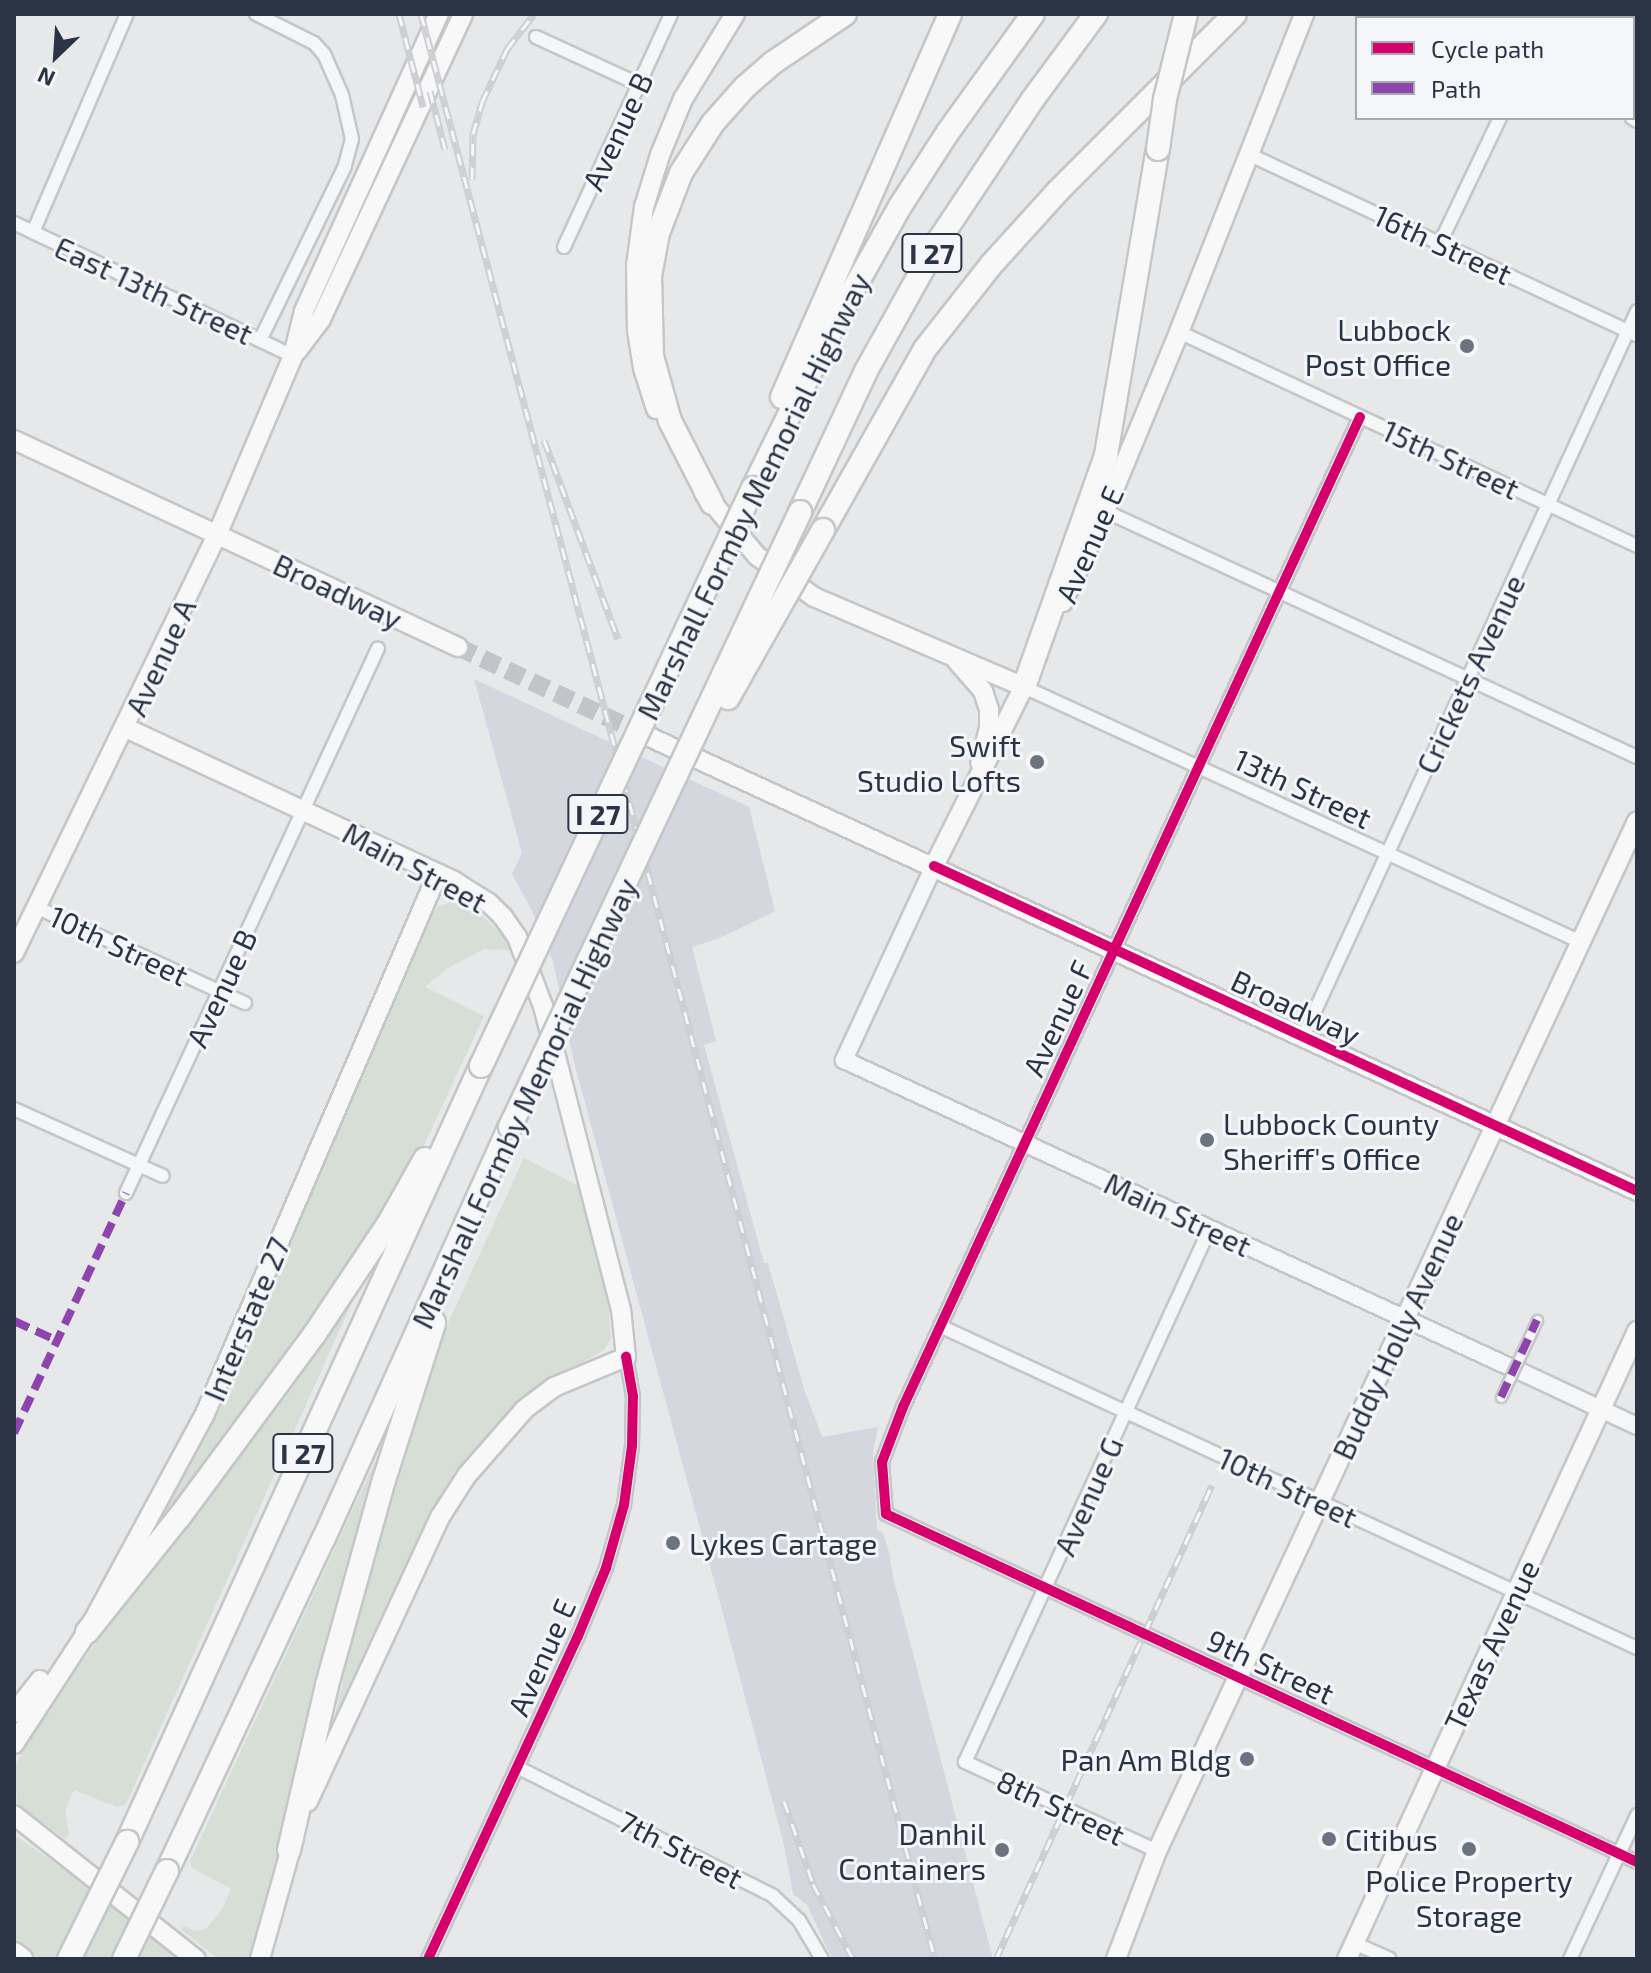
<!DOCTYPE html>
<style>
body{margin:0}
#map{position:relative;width:1651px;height:1973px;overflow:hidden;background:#e6e8ea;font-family:"Exo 2",sans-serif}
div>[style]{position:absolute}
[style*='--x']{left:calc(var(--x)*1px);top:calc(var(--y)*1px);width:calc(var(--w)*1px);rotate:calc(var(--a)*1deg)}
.built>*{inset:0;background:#d4d7dd}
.green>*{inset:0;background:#d6ded6}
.secondary-tunnel>*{height:18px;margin-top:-9px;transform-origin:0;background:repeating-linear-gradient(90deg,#c1c4c9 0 18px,transparent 0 27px)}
.roads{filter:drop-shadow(2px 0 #c4c6c8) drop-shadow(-2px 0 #c4c6c8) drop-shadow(0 2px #c4c6c8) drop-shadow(0 -2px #c4c6c8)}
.minor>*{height:12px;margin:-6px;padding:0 6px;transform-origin:6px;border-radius:6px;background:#f5f6f7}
.tertiary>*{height:16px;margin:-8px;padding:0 8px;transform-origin:8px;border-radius:8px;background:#f5f6f7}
.secondary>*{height:18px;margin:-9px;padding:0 9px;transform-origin:9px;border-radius:9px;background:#f8f8f8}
.motorway>*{height:22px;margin:-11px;padding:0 11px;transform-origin:11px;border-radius:11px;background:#f8f8f8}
.rail>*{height:7px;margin-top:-3.5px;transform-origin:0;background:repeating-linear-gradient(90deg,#f4f6f9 0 12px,#cecfd2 0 24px);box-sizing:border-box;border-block:2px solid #cecfd2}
.bridges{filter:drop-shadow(2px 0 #c4c6c8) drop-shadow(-2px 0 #c4c6c8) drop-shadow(0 2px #c4c6c8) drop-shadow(0 -2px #c4c6c8)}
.pedestrian-bridge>*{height:9px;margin:-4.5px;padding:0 4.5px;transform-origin:4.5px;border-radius:4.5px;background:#f5f6f7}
.motorway-bridge>*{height:22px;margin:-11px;padding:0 11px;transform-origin:11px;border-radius:11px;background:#f8f8f8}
.quiet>*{height:8px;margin-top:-4px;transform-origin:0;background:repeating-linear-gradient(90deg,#8e44ad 0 16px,transparent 0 24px)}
.cycleway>*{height:10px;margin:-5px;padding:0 5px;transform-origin:5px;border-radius:5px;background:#d6006c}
.dots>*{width:22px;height:22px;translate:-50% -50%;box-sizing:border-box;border:4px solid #f4f6f9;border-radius:50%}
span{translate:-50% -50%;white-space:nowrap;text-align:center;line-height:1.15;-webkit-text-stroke:6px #f4f6f9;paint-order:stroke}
.shield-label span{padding:2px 6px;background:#f4f6f9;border:2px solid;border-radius:6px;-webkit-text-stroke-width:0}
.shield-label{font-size:28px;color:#2b3445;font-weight:700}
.street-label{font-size:30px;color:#2b3445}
.poi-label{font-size:30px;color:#2b3445}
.right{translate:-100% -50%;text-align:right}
.left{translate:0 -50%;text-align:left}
.frame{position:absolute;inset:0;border:16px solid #2b3445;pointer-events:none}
.legend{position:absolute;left:1355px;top:16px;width:280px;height:104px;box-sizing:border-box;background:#f4f6f9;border:2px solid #a4a8b1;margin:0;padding:10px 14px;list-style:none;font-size:24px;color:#2b3445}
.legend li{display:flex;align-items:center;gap:16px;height:40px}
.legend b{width:40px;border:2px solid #a4a8b1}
.north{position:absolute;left:16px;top:16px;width:80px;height:80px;-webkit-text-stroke:6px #f4f6f9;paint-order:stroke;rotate:205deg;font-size:22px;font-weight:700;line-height:32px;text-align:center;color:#2b3445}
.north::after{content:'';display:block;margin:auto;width:28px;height:36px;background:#2b3445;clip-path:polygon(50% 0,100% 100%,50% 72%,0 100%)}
</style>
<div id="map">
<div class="built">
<div style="clip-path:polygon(474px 679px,749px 807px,775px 911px,720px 938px,692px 947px,716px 1041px,704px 1045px,764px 1263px,768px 1263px,804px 1389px,822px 1437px,878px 1427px,873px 1452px,877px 1529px,883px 1533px,888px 1548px,894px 1581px,993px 1959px,832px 1959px,807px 1905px,793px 1894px,784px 1845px,726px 1625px,574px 1062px,553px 961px,532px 911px,512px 874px,522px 853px)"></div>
</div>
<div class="green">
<div style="clip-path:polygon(454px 901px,479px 913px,503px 936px,510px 950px,484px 949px,448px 968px,425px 987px,484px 1016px,425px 1143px,360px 1254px,168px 1511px,165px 1508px,218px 1403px,425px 918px,439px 906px)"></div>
<div style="clip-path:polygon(524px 1158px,579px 1186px,608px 1300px,611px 1339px,604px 1350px,554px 1379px,510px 1414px,467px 1461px,341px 1716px,335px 1714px,381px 1519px,431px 1360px)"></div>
<div style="clip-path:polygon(346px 1302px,350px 1307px,126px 1804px,117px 1807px,74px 1790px,65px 1810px,69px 1834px,65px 1839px,17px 1803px,14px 1766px,59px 1695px,143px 1576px)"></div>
<div style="clip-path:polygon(375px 1462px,382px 1467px,312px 1714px,252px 1959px,218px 1959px,181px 1929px,184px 1926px,195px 1931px,206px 1929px,221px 1911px,231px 1889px,192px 1868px,190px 1861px)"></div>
<div style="clip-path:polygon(14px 1835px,74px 1876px,178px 1959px,35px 1959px,14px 1943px)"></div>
</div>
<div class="secondary-tunnel">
<div style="--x:458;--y:647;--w:204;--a:25.2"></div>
</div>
<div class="roads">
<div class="minor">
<div style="--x:256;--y:14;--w:65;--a:26.6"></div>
<div style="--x:314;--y:43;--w:15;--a:48"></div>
<div style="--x:324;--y:54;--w:45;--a:66.3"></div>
<div style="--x:342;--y:95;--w:45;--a:77.2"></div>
<div style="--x:352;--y:139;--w:28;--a:105"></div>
<div style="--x:345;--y:166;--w:194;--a:116"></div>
<div style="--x:1408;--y:14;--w:9;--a:27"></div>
<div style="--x:1548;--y:18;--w:4;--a:-63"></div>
<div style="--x:536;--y:37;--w:112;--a:24.7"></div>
<div style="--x:1632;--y:118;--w:6;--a:31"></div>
<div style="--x:1248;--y:154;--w:429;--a:25"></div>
<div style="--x:14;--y:223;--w:309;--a:25.5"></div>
<div style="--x:33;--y:232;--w:237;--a:-66.7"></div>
<div style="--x:1440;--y:243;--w:139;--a:-64.4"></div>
<div style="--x:564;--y:247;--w:256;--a:-65.3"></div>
<div style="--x:1179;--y:332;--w:506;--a:25.04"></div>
<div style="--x:1360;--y:417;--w:1090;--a:114.78"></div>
<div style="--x:903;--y:1407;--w:59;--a:110.9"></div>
<div style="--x:882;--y:1462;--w:52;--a:85.6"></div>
<div style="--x:886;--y:1514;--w:828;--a:24.86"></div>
<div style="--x:1105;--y:511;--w:586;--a:24.82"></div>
<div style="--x:1024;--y:687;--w:613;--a:24.6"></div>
<div style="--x:36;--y:907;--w:230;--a:24.7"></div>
<div style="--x:1303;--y:1037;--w:799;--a:-65.29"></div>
<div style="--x:14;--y:1109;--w:163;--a:24.2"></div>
<div style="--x:126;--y:1193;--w:600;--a:-65.18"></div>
<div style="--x:940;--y:1326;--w:768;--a:24.8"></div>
<div style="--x:517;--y:1767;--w:287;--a:26.7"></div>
<div style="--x:773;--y:1896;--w:35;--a:43"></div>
<div style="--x:799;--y:1920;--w:45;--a:59.5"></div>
<div style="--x:1157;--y:1851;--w:212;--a:-155.1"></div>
<div style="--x:965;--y:1762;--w:588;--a:-65.35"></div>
<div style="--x:1354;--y:1943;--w:39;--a:24"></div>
<div style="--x:428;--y:1959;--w:356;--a:-65.1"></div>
<div style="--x:578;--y:1636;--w:74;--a:-67.6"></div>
<div style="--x:606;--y:1568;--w:66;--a:-74.1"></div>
<div style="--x:624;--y:1505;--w:60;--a:-82.3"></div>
<div style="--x:632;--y:1446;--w:50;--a:-88.9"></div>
<div style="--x:633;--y:1396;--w:40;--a:-100"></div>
<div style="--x:1570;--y:1959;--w:159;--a:-65"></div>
</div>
<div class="tertiary">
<div style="--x:934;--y:866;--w:214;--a:114.9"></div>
<div style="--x:844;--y:1060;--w:736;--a:24.75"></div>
<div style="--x:1517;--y:1370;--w:132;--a:25"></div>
</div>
<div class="secondary">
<div style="--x:297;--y:351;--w:40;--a:-53"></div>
<div style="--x:321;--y:319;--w:336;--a:-65"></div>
<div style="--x:656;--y:409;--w:43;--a:-107.6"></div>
<div style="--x:643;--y:368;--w:38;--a:-99"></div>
<div style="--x:637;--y:330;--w:64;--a:-90.9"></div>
<div style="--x:636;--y:266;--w:60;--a:-82.3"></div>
<div style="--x:644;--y:207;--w:54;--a:-72.9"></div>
<div style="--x:660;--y:155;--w:61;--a:-67.7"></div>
<div style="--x:683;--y:99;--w:100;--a:-58.5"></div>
<div style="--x:14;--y:440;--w:490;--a:25"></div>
<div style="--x:704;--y:493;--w:82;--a:49.9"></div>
<div style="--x:757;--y:556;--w:70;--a:35.7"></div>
<div style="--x:814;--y:597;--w:228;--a:23.2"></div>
<div style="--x:1063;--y:602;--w:100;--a:-65.2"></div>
<div style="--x:1105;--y:511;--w:194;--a:-67.5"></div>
<div style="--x:1179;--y:332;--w:342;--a:-68.5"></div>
<div style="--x:957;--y:661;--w:40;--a:49"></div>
<div style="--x:983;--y:691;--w:19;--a:72"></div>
<div style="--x:989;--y:709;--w:19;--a:90"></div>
<div style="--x:989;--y:728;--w:36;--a:104"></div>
<div style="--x:126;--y:728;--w:362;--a:25"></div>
<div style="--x:454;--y:881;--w:41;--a:32.2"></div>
<div style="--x:489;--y:903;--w:20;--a:45"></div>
<div style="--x:503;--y:917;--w:24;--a:55"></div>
<div style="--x:517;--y:937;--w:74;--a:69.4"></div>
<div style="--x:543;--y:1006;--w:313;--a:75.6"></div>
<div style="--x:621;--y:1309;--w:48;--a:84.1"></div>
<div style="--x:626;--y:1357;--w:78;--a:157.4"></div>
<div style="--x:554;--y:1387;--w:38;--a:143"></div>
<div style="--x:524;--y:1410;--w:86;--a:131.2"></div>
<div style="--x:467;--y:1475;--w:50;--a:122.7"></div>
<div style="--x:440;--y:1517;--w:314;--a:114.9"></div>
<div style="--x:643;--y:734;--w:1094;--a:24.69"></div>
<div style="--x:934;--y:866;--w:212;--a:-63.4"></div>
<div style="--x:14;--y:953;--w:465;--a:-64.1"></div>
<div style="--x:217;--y:535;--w:194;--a:-67"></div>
<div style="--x:293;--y:356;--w:46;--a:-76.3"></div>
<div style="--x:304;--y:311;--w:326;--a:-65.6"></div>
<div style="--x:14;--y:1713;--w:42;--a:-51.8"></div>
<div style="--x:14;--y:1744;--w:134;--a:-56.9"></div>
<div style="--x:87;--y:1632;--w:246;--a:-61.6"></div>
<div style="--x:204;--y:1416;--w:591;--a:-66.69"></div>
<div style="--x:14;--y:1815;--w:232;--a:38.4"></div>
<div style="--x:260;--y:1959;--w:127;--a:-74.4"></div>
<div style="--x:1116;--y:1959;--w:116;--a:-69.2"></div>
<div style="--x:1157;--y:1851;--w:1136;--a:-65.01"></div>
<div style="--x:1347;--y:1959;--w:692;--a:-65.21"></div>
</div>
<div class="motorway">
<div style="--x:782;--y:397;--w:418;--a:-66.3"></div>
<div style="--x:753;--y:488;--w:183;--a:-63.7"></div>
<div style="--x:834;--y:324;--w:133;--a:-60.7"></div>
<div style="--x:899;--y:208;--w:90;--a:-57.2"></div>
<div style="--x:948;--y:132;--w:145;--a:-54.2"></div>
<div style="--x:712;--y:503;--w:92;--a:-117.1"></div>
<div style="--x:670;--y:421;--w:67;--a:-105.5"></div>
<div style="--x:652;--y:356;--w:80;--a:-91.4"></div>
<div style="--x:650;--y:276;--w:44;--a:-79.5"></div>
<div style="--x:658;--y:233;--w:64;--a:-69"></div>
<div style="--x:681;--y:173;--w:59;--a:-57.4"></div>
<div style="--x:713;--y:123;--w:48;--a:-48.4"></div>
<div style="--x:745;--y:87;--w:38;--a:-41"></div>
<div style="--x:774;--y:62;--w:86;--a:-34.1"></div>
<div style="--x:800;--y:512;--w:156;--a:-64.9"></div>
<div style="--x:866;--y:371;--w:150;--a:-60.9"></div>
<div style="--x:939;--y:240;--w:169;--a:-56.3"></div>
<div style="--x:1033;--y:99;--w:106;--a:-53.5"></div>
<div style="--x:823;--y:530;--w:208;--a:-60.6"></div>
<div style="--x:925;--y:349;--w:107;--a:-51.8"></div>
<div style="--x:991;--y:265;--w:100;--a:-47.8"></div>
<div style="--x:1058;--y:191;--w:250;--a:-45"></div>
<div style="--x:1024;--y:687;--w:246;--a:-70.5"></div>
<div style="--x:1106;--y:455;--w:310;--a:-80.4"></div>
<div style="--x:87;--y:1632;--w:149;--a:-51.3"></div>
<div style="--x:180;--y:1516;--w:225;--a:-53.5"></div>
<div style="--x:314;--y:1335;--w:137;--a:-56.3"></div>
<div style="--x:390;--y:1221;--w:71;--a:-60.6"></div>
<div style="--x:127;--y:1842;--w:853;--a:-65.48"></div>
<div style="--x:289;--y:1850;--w:169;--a:-77"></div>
<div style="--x:327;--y:1685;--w:213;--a:-74.5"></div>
<div style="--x:384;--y:1480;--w:165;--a:-72.3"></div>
<div style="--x:167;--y:1871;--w:368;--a:-64.8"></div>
<div style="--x:324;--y:1538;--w:451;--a:-65.7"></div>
<div style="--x:14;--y:1954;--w:9;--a:36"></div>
</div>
</div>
<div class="rail">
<div style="--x:399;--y:14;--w:96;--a:75.5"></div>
<div style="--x:421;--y:14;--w:2012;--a:75.2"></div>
<div style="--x:430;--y:91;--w:60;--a:75.5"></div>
<div style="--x:472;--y:179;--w:45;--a:-88.7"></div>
<div style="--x:473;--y:134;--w:33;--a:-74"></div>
<div style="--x:482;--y:102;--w:59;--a:-64.7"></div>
<div style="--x:507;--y:49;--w:44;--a:-52.4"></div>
<div style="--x:544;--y:440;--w:212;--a:69.6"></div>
<div style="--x:784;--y:1801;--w:88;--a:70.7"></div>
<div style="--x:813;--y:1884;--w:85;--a:61.9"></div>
<div style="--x:996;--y:1959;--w:521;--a:-65.5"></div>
</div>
<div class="bridges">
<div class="pedestrian-bridge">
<div style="--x:1501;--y:1397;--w:85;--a:-64.9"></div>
</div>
<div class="motorway-bridge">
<div style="--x:1158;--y:149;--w:50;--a:-82"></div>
<div style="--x:1165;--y:99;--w:88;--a:-76.1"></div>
<div style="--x:728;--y:698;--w:193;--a:-60.5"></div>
<div style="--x:481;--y:1066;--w:639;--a:-64.8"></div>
<div style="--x:510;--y:1127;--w:680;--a:-64.75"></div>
<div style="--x:69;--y:1959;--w:131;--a:-63.6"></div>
<div style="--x:124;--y:1959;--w:98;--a:-64"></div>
</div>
</div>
<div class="quiet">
<div style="--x:14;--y:1321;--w:48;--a:24.4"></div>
<div style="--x:1501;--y:1397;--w:85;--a:-64.9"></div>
<div style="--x:14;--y:1433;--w:265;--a:-65"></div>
</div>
<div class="cycleway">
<div style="--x:1360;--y:417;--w:1090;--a:114.78"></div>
<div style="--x:903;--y:1407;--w:59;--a:110.9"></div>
<div style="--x:882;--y:1462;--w:52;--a:85.6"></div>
<div style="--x:886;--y:1514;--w:828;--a:24.86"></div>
<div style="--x:934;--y:866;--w:774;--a:24.81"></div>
<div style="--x:428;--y:1959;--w:356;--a:-65.1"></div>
<div style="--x:578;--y:1636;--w:74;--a:-67.6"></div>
<div style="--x:606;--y:1568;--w:66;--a:-74.1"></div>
<div style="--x:624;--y:1505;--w:60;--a:-82.3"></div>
<div style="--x:632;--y:1446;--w:50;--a:-88.9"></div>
<div style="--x:633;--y:1396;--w:40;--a:-100"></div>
</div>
<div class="dots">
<div style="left:1467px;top:346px;background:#6c737f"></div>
<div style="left:1037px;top:762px;background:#6c737f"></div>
<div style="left:1207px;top:1140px;background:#6c737f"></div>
<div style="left:673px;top:1543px;background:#6c737f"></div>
<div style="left:1247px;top:1759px;background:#6c737f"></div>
<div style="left:1329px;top:1839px;background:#6c737f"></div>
<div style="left:1469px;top:1849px;background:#6c737f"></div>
<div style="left:1002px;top:1850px;background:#6c737f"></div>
</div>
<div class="shield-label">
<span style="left:932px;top:253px">I 27</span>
<span style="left:598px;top:814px">I 27</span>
<span style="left:303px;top:1453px">I 27</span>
</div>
<div class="street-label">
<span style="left:617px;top:131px;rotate:-65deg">Avenue B</span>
<span style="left:1443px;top:244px;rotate:25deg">16th Street</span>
<span style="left:154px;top:290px;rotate:25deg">East 13th Street</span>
<span style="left:1451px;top:459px;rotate:25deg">15th Street</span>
<span style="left:753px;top:496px;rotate:-64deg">Marshall Formby Memorial Highway</span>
<span style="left:1089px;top:544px;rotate:-66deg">Avenue E</span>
<span style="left:338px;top:591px;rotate:25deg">Broadway</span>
<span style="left:160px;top:657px;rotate:-65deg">Avenue A</span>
<span style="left:1470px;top:674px;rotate:-65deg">Crickets Avenue</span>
<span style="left:1303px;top:788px;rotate:25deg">13th Street</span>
<span style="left:415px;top:867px;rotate:28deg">Main Street</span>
<span style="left:119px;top:945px;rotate:25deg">10th Street</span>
<span style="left:221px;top:988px;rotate:-65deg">Avenue B</span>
<span style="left:1296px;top:1007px;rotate:25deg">Broadway</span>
<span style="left:1057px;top:1018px;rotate:-65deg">Avenue F</span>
<span style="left:524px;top:1103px;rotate:-65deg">Marshall Formby Memorial Highway</span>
<span style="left:1178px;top:1214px;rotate:25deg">Main Street</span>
<span style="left:246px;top:1319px;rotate:-67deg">Interstate 27</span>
<span style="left:1397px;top:1336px;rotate:-65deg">Buddy Holly Avenue</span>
<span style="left:1288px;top:1487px;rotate:25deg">10th Street</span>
<span style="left:1088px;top:1496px;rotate:-66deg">Avenue G</span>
<span style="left:1491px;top:1645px;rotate:-65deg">Texas Avenue</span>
<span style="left:541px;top:1657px;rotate:-66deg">Avenue E</span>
<span style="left:1271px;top:1666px;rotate:25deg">9th Street</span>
<span style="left:1061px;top:1807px;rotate:25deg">8th Street</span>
<span style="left:681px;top:1849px;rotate:27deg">7th Street</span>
</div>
<div class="poi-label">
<span class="right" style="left:1451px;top:346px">Lubbock<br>Post Office</span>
<span class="right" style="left:1021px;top:762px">Swift<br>Studio Lofts</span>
<span class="left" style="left:1223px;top:1140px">Lubbock County<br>Sheriff's Office</span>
<span class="left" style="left:689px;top:1543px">Lykes Cartage</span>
<span class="right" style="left:1231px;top:1759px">Pan Am Bldg</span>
<span class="right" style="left:986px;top:1850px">Danhil<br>Containers</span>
<span class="left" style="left:1345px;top:1839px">Citibus</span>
<span style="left:1469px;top:1897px">Police Property<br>Storage</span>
</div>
<div class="frame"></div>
<ul class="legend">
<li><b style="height:10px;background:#d6006c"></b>Cycle path</li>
<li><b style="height:10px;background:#8e44ad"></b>Path</li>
</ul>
<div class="north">N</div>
</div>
